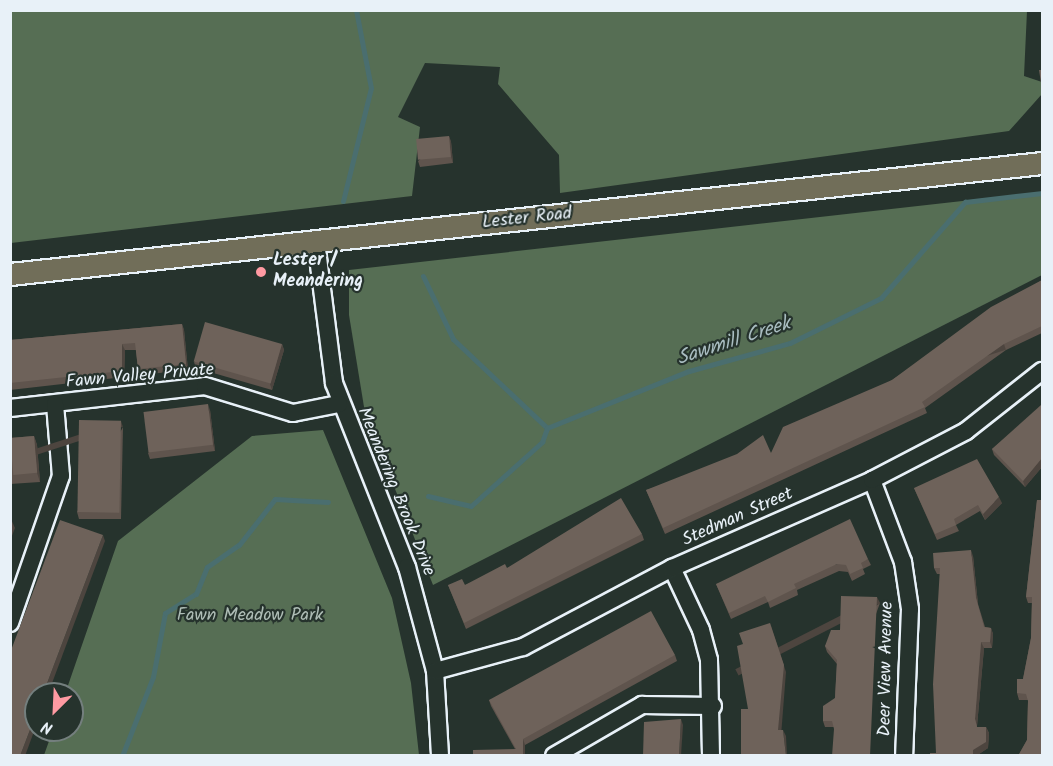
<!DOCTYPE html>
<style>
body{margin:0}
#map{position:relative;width:1053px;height:766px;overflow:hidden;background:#26332d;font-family:Kalam,sans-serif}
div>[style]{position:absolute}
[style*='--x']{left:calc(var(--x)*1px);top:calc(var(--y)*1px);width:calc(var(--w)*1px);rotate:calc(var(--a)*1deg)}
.green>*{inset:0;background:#566e54}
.stream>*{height:5px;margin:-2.5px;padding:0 2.5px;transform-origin:2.5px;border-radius:2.5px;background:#4a6e6f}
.roads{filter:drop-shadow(2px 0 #e8f1f8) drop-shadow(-2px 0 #e8f1f8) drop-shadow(0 2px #e8f1f8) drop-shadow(0 -2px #e8f1f8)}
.minor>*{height:16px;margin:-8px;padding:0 8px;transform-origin:8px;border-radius:8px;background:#26332d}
.major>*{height:21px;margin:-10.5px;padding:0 10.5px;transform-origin:10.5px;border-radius:10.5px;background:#716e59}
.wall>*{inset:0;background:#5f544d}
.shaded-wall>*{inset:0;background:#4d453f;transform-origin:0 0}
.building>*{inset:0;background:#6e625a;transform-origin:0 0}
.dots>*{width:16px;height:16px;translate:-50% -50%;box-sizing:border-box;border:3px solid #26332d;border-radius:50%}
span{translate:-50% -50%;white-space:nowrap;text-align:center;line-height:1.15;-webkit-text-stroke:4.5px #26332d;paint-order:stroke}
.street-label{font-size:18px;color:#e8f1f8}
.poi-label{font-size:18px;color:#e8f1f8;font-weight:700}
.left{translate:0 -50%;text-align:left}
.park-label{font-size:18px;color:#aebdb6}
.water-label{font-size:20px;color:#a9bdc1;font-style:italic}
.frame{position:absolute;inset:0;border:12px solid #e8f1f8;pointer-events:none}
.north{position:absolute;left:24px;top:682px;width:60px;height:60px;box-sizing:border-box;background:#26332d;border:2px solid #747f7e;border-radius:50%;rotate:204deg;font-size:16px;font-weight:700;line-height:24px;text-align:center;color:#e8f1f8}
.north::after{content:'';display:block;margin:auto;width:21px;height:27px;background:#ff9aa2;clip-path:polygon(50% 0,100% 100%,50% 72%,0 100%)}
</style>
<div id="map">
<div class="green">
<div style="clip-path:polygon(10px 11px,1027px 11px,1024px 76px,1042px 82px,1042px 94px,1009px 131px,560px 193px,559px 155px,498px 84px,500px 67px,425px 63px,398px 117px,420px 127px,412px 196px,11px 243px)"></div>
<div style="clip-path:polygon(1042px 192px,1042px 275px,433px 585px,365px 413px,349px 315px,349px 270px)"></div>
<div style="clip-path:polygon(323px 430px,392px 598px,411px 683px,419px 755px,44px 755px,53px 730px,72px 730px,72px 694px,65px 694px,118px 541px,252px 436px)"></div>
</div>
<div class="stream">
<div style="--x:343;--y:201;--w:116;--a:-76.1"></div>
<div style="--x:371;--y:88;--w:79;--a:-100.9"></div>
<div style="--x:423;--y:276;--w:70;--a:64.5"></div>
<div style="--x:453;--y:339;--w:129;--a:43.4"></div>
<div style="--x:428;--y:496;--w:44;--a:13.1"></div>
<div style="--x:471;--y:506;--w:96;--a:-42"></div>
<div style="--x:542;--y:442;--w:15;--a:-70"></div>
<div style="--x:547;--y:428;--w:153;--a:-21.9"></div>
<div style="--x:689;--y:371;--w:105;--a:-15.5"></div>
<div style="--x:790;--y:343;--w:102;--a:-26.3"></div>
<div style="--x:881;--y:298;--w:128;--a:-48.8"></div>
<div style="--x:965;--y:202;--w:78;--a:-6.7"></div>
<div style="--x:122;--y:756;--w:85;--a:-68.6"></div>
<div style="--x:153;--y:677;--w:65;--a:-79.4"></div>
<div style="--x:165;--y:613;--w:36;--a:-32"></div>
<div style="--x:196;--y:594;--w:29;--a:-68"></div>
<div style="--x:207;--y:567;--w:39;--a:-35"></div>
<div style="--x:239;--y:545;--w:58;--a:-52"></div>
<div style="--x:275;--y:499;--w:53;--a:3.2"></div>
</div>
<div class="roads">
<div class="minor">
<div style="--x:316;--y:242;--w:142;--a:82.7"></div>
<div style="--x:334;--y:383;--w:198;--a:68.4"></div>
<div style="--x:407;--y:567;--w:108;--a:74.9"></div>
<div style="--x:435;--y:671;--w:85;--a:86.6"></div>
<div style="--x:10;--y:408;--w:196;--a:-6.4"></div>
<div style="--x:205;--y:386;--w:92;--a:17.1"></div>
<div style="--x:293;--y:413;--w:47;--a:-11.1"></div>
<div style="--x:872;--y:480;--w:88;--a:69.3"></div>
<div style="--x:903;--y:562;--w:48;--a:81.5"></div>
<div style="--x:910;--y:609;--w:147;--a:92.3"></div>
<div style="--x:672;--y:568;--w:68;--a:64.9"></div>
<div style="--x:701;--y:630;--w:31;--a:75"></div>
<div style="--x:709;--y:660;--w:96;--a:88.8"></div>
<div style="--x:10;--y:623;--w:156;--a:-70.9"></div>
<div style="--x:61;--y:476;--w:72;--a:-94.8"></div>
<div style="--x:435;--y:671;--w:91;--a:-15.3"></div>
<div style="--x:523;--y:647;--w:169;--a:-27.9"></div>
<div style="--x:672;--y:568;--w:219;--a:-23.7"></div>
<div style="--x:872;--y:480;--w:106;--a:-27.5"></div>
<div style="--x:966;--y:431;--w:97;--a:-38.3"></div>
<div style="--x:554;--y:756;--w:102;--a:-30.1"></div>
<div style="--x:642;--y:705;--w:71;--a:0.8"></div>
</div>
<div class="major">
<div style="--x:10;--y:274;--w:1038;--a:-6.14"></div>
</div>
</div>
<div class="wall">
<div style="clip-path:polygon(449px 136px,451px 142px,453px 163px,420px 167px,418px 161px)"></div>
<div style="clip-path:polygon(1042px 280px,1042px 333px,1006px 350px,925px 408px,927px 413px,665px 534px,646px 490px,771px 453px,892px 380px)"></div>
<div style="clip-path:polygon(182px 324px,184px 330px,188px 370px,140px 375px,138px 369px,136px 350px,125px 350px,124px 377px,10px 390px,10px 340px)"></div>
<div style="clip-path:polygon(282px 344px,284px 350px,272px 390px,196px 368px,194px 362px)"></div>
<div style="clip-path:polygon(1042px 407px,1042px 467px,1025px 487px,994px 455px,992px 449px)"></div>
<div style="clip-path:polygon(210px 410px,215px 451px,150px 459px,148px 453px)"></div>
<div style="clip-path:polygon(123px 427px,121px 519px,79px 519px,77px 512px)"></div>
<div style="clip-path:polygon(34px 436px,37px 445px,40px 482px,10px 484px,10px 438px)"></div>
<div style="clip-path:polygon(914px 488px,1002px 503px,985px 520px,980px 511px,956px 525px,959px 531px,937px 540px)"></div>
<div style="clip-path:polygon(1037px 500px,1042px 500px,1042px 756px,1018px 756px,1027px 740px,1028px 701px,1028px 700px,1019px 700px,1017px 693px,1017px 679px,1023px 679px,1031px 638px,1032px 603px,1028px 603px,1026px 597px)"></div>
<div style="clip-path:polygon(642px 534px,644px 540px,466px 629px,448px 585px,465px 585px,507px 568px)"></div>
<div style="clip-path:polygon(973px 556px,978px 604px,985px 627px,991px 628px,993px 634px,992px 648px,984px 648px,977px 726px,977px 727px,986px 727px,989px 733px,988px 748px,976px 756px,930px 756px,936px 753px,940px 574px,937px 574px,934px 568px)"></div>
<div style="clip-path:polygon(868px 559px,871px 565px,863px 569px,865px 574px,852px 581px,848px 572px,839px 571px,797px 590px,798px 595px,770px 608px,768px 602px,731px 619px,716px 584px)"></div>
<div style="clip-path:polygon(880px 603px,834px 729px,834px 727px,825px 727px,823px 721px,835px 698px,837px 664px,827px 652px,825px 646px,840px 630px)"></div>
<div style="clip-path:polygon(675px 655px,677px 661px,525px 745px,515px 749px,491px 706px,489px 700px)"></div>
</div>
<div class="shaded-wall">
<div style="clip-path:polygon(449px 136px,451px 142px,453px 163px,451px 157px)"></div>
<div style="clip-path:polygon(182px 324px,184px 330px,188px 370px,186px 364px)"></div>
<div style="clip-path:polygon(122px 344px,125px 350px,124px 377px,122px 371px)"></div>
<div style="clip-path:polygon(282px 344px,284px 350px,272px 390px,270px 384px)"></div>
<div style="left:1004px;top:344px;width:6px;height:100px;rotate:72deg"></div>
<div style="clip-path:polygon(208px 404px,210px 410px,215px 451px,213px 445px)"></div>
<div style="left:121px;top:421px;width:6px;height:92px;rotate:72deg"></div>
<div style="clip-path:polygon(34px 436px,37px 445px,40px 482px,37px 473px)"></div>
<div style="clip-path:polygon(1042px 458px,1042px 467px,1025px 487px,1023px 481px)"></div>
<div style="clip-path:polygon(999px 497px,1002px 503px,985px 520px,983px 514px)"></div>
<div style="clip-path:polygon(11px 519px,15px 528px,10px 541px,10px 522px)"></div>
<div style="clip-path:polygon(103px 535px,105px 541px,48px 694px,43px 694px)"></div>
<div style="clip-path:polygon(971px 550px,973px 556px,978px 604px,976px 598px)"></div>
<div style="left:877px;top:597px;width:7px;height:159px;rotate:63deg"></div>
<div style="clip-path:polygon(770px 623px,786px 672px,781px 736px,778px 730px)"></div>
<div style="clip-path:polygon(991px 628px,993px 634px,992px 648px,990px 642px)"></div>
<div style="clip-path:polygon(981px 642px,984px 648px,977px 726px,975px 719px)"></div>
<div style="clip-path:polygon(36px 714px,36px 726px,25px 756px,20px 756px)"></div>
<div style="clip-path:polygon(681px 719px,683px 725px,681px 756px,679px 756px)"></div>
<div style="clip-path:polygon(986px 727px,989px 733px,988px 748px,976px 756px,973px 756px,973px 750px)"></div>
<div style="clip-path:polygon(783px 730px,786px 736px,787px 756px,786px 756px)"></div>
<div style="clip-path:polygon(523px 739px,525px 745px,525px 756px,523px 756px)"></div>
</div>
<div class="building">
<div style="clip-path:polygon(1039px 70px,1042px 70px,1042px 89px)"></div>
<div style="left:449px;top:136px;width:21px;height:33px;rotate:85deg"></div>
<div style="clip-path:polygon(1042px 280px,1042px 326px,1004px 344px,922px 402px,925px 407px,663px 528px,646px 490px,737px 454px,763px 435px,771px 453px,783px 427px,892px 380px,991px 307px)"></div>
<div style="left:205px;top:322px;width:80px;height:41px;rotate:16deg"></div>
<div style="clip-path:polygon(182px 324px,186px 364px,138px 369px,135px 343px,122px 344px,122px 371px,10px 383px,10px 340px)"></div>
<div style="left:208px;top:404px;width:41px;height:65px;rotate:83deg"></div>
<div style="clip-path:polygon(1041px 405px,1042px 407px,1042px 458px,1023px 481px,992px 449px)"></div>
<div style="left:79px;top:420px;width:42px;height:92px;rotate:1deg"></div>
<div style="left:34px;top:436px;width:37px;height:24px;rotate:85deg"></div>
<div style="clip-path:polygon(977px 459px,999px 497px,983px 514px,978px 505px,954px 519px,956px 525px,935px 534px,914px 488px)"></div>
<div style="clip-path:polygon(621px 498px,642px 534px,464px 623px,448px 585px,462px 579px,465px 585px,505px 564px,507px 568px)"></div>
<div style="clip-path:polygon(1037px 500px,1042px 500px,1042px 756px,1018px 756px,1027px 740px,1028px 701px,1026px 694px,1017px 693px,1017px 679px,1023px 679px,1031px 638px,1032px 597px,1026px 597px)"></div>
<div style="clip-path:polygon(850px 519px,868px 559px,861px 563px,863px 568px,850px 574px,846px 565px,837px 564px,794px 584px,796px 588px,768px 602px,765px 596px,729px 613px,716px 584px)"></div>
<div style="clip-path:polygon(60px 520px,103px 535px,43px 694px,36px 694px,36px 714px,20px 756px,10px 756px,10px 653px)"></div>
<div style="clip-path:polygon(971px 550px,976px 598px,984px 627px,991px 628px,990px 642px,981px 642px,975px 719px,977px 727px,986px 727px,986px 742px,973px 750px,973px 756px,930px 756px,930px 753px,936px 753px,933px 684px,940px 568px,934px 568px,933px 553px)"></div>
<div style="clip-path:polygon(841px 596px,877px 597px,870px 756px,832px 756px,834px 729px,832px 721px,823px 721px,823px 706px,835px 698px,837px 660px,825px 646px,831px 630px,840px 630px)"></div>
<div style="clip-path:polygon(651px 611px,675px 655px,523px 739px,523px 756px,473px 756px,473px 750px,516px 749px,489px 700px)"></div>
<div style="clip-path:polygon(770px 623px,784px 665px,778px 730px,783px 730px,786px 756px,741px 756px,741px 709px,748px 709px,737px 646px,743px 644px,739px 633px)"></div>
<div style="clip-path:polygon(681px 719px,679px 756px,643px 756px,644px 722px)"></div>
</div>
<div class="dots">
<div style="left:261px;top:272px;background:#ff9aa2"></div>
</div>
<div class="street-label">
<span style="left:527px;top:219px;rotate:-6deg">Lester Road</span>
<span style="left:140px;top:377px;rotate:-5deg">Fawn Valley Private</span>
<span style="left:395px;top:492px;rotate:68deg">Meandering Brook Drive</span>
<span style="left:738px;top:518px;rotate:-24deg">Stedman Street</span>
<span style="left:887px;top:669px;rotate:-89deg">Deer View Avenue</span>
</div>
<div class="poi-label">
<span class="left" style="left:273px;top:272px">Lester /<br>Meandering</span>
</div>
<div class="park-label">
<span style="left:250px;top:616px">Fawn Meadow Park</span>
</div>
<div class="water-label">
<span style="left:734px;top:342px;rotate:-18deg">Sawmill Creek</span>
</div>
<div class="frame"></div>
<div class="north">N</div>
</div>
